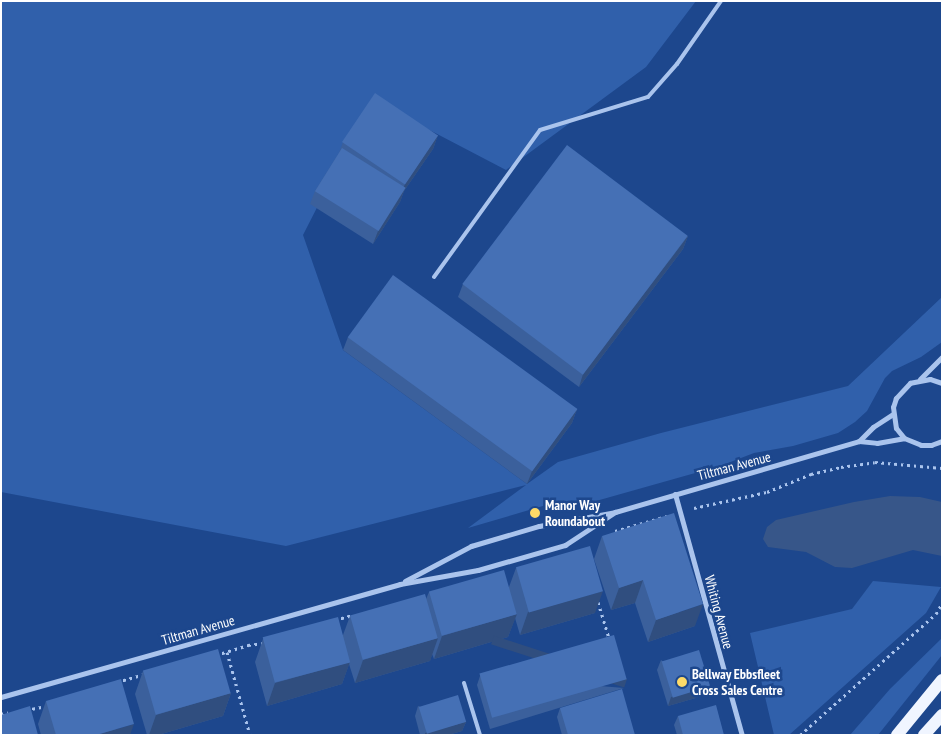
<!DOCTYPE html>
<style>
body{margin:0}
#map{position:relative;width:943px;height:736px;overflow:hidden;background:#1d478d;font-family:"PT Sans Narrow",sans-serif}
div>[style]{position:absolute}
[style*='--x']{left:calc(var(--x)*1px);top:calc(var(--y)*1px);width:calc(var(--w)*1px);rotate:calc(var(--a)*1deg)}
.green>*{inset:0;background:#3060ab}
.water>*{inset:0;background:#375689}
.path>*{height:3px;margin-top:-1.5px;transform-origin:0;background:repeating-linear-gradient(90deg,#aac4ed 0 2.5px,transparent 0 6.5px)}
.service>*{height:4px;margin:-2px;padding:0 2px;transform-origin:2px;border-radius:2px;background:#aac4ed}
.minor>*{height:5px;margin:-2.5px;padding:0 2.5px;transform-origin:2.5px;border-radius:2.5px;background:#aac4ed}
.primary>*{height:12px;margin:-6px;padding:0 6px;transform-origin:6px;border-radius:6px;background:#f0f5ff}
.wall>*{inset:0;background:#3b609c}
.shaded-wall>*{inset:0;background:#304e7f;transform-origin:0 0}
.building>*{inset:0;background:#4570b5;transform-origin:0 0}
.dots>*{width:14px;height:14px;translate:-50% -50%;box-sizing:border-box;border:2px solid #1d478d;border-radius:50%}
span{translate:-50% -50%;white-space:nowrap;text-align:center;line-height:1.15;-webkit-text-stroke:5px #1d478d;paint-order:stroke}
.street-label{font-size:14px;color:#fff}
.poi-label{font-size:14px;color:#fff;font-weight:700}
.left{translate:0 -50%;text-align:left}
.frame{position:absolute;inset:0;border:2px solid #fff;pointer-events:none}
</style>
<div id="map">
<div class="green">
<div style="clip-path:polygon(1px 1px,696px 1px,646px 67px,506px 170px,372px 100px,303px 235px,343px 350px,527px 484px,558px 462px,661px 433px,848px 386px,942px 297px,942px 342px,921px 357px,892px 371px,885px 378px,867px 411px,855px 422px,838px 433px,793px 446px,754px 453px,720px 466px,557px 512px,553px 503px,468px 528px,526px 485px,286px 546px,1px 492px)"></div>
<div style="clip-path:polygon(873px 581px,941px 587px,926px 613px,789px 735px,774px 735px,750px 633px,852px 609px)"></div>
<div style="clip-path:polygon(942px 638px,942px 655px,878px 735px,850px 735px,890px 689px)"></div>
</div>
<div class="water">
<div style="clip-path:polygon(890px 496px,920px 497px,942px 502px,942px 556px,913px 550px,852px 568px,835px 567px,806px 552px,768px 547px,763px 539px,767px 527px,776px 520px,854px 502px)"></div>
</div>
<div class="path">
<div style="--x:694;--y:508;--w:75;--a:-12.4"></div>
<div style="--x:767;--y:492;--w:48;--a:-22.2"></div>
<div style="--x:811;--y:474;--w:31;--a:-13"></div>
<div style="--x:841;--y:467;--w:34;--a:-8"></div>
<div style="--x:875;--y:462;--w:67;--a:5.1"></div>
<div style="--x:615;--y:531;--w:54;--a:-16.1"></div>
<div style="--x:598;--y:602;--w:39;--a:73"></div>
<div style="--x:335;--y:620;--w:19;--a:-16"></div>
<div style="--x:227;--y:652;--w:86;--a:74.5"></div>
<div style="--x:216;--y:655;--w:34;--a:-17"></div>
<div style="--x:248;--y:645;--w:17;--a:-7"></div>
<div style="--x:117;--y:682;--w:29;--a:-16"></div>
<div style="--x:26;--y:710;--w:21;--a:-11"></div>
<div style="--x:1;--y:714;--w:7;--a:-16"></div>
<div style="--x:800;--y:735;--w:182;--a:-41.7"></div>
<div style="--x:936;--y:614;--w:13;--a:-61"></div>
</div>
<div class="service">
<div style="--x:434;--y:277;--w:181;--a:-54.2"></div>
<div style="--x:540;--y:130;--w:113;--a:-17"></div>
<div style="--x:648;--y:97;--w:44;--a:-48.7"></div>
<div style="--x:677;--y:64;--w:77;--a:-55.1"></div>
<div style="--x:464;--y:683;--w:54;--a:72.9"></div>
</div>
<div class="minor">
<div style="--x:920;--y:379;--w:31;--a:-45"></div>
<div style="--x:942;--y:383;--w:13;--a:-162"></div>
<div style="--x:930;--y:379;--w:20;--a:169"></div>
<div style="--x:910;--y:383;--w:21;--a:133"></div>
<div style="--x:896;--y:398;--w:9;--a:108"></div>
<div style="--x:893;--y:407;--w:21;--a:82"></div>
<div style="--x:896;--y:428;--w:13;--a:51"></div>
<div style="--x:904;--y:438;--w:18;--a:22"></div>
<div style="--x:921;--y:445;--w:10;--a:0"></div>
<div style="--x:931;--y:445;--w:12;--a:-20"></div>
<div style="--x:859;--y:441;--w:20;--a:-45"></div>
<div style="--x:873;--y:427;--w:24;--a:-33"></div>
<div style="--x:675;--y:494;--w:250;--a:74.5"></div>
<div style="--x:405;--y:581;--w:75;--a:-27.9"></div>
<div style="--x:471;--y:546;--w:71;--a:-16.4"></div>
<div style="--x:539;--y:526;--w:77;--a:-10.4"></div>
<div style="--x:615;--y:512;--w:254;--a:-16.2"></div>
<div style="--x:859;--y:441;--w:18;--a:6"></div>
<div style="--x:877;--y:443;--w:27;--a:-10"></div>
<div style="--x:1;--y:697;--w:415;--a:-15.8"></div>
<div style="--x:400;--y:584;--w:79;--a:-10.2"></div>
<div style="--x:478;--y:570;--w:91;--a:-16"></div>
<div style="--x:565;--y:545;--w:60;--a:-33.4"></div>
</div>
<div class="primary">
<div style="--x:897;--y:735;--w:71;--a:-50.7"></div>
<div style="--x:924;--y:735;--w:27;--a:-48"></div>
</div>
<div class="wall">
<div style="clip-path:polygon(438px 135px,433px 149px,404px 191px,400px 202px,373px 244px,310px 204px,315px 191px,339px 153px,343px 142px)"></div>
<div style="clip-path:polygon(688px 236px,683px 249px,579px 387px,458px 297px,463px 284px)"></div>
<div style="clip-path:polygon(348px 337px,577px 409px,572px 423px,527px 484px,343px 350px)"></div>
<div style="clip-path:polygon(602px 536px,695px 626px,648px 642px,635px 603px,611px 610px,594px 559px)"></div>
<div style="clip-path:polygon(516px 568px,595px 613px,520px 635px,515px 618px,508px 637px,434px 659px,432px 654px,430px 661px,355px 683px,349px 664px,342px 684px,267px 706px,255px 662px,263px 639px,343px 635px,350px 616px,426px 599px,429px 592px,509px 587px)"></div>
<div style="clip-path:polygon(661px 660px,706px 695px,668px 706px,657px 670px)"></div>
<div style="clip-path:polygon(143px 671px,231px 693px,223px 716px,158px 735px,147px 735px,135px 694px)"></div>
<div style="clip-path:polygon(480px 676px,624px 688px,490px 729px,477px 685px)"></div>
<div style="clip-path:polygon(46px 701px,130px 735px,41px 735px,38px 724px)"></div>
<div style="clip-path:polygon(418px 706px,466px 722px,462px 731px,448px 735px,420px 735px,415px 716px)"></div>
<div style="clip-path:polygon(560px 708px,635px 735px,562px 735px,557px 717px)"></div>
<div style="clip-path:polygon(678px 716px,724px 735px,677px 735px,674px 725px)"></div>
</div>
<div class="shaded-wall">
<div style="clip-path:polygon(438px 135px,433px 149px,404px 191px,400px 202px,373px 244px,378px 231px,400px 195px,405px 184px)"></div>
<div style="clip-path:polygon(688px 236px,683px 249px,579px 387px,583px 374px)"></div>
<div style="clip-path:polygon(577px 409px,572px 423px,527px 484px,532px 471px)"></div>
<div style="clip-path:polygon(643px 580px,635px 603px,611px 610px,619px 588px)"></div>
<div style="clip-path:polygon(603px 591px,595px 613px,520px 635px,528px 612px)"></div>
<div style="clip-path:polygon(703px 604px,695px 626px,648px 642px,656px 620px)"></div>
<div style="clip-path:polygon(517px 614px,508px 637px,434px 659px,442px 636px)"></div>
<div style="clip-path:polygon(438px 638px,430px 661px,355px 683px,363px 660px)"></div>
<div style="clip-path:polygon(350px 662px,342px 684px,267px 706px,275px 683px)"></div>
<div style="left:627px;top:679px;width:9px;height:140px;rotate:108deg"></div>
<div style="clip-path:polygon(710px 686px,706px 695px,668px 706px,671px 697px)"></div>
<div style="clip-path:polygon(231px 693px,223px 716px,158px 735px,149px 735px,156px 715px)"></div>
<div style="clip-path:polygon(466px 722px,462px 731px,448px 735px,425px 735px,425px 733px)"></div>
<div style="clip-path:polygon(134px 724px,130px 735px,96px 735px)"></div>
</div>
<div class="building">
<div style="left:375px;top:93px;width:76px;height:59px;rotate:34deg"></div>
<div style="left:567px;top:145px;width:151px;height:174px;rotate:37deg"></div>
<div style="left:342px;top:148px;width:75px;height:51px;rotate:32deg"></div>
<div style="left:393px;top:275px;width:228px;height:77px;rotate:36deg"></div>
<div style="clip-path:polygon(674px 513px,703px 604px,656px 620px,643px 580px,619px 588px,602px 536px)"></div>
<div style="left:590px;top:546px;width:47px;height:77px;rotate:74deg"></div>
<div style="left:504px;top:570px;width:46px;height:78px;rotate:74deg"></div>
<div style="left:425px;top:594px;width:46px;height:78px;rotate:74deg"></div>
<div style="left:338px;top:617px;width:47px;height:78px;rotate:75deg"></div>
<div style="left:614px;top:635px;width:46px;height:140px;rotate:74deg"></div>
<div style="left:218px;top:649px;width:46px;height:78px;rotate:74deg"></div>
<div style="left:699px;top:650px;width:38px;height:39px;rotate:73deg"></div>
<div style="clip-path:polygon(121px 679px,134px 724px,96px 735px,56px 735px,46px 701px)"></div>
<div style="clip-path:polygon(622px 689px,635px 735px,568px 735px,560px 708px)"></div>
<div style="left:458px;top:695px;width:28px;height:41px;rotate:73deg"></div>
<div style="clip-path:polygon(716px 705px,724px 735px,683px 735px,678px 716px)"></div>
<div style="clip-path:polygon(30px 706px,38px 735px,1px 735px,1px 715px)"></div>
</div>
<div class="dots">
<div style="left:535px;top:513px;background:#fdda68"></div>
<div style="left:682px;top:682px;background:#fdda68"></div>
</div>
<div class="street-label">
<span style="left:734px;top:466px;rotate:-15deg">Tiltman Avenue</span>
<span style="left:719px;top:612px;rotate:75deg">Whiting Avenue</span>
<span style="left:198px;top:630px;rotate:-16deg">Tiltman Avenue</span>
</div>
<div class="poi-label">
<span class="left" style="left:545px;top:513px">Manor Way<br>Roundabout</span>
<span class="left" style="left:692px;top:682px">Bellway Ebbsfleet<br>Cross Sales Centre</span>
</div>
<div class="frame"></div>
</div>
